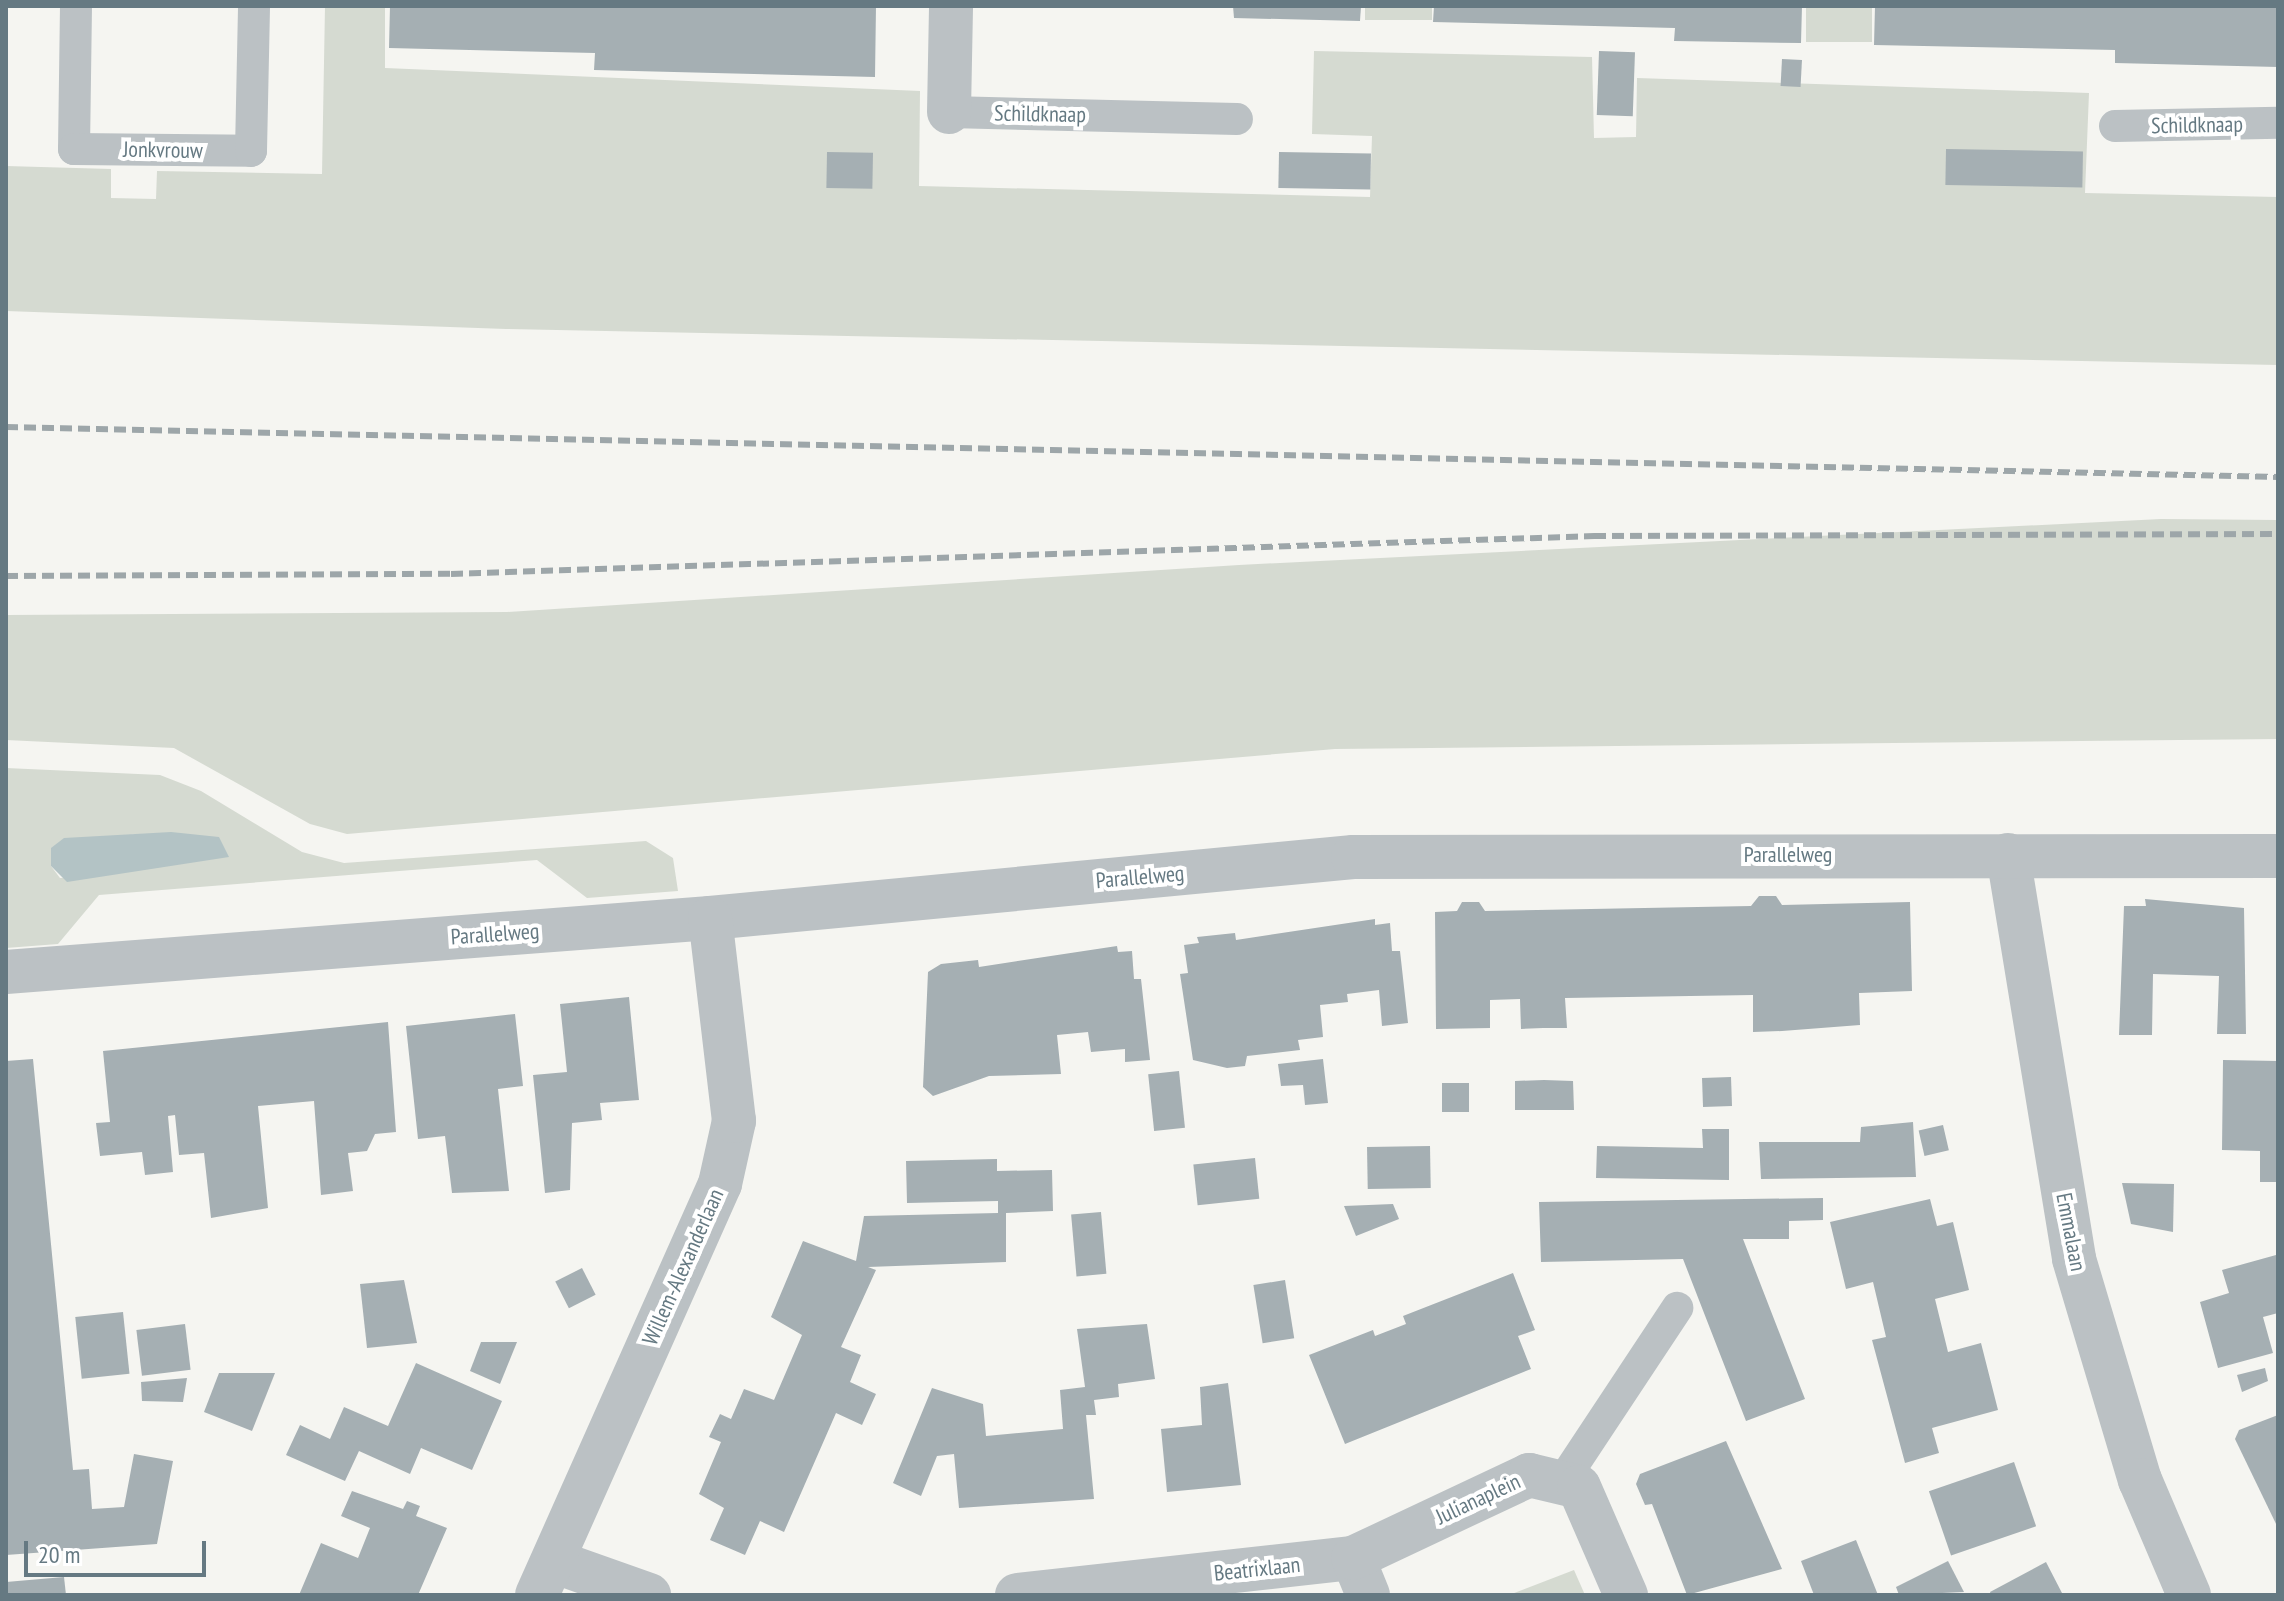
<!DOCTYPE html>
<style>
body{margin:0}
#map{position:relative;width:2284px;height:1601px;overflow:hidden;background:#f5f5f1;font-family:"PT Sans Narrow",sans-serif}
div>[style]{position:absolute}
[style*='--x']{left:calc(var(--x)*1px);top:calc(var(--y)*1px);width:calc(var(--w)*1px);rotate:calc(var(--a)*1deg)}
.green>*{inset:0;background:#d5dad1;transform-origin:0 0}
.water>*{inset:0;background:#b3c3c5}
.building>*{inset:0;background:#a5afb3;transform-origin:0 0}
.lane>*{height:32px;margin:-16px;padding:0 16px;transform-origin:16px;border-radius:16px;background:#bbc1c4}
.street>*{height:44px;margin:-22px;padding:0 22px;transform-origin:22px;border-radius:22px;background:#bbc1c4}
.rail>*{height:6px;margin-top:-3px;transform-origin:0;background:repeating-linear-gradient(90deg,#9da6a9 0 12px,transparent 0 18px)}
span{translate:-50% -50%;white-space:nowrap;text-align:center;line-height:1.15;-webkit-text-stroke:8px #fff;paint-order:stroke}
.street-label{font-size:22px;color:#657982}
.frame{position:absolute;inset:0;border:8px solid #657982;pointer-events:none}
.scale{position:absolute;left:24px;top:1541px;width:182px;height:36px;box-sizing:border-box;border:4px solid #657982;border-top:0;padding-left:10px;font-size:24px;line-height:28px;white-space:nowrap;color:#657982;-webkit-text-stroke:6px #fff;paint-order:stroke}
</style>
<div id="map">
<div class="green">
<div style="clip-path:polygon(325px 6px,385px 6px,385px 68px,920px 91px,919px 186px,1370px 197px,1372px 136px,1312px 134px,1314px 51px,1592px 57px,1594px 138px,1636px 137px,1637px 78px,2089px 93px,2085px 193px,2278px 197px,2278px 365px,506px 329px,6px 311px,6px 166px,111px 169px,111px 198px,156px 199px,157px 171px,322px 174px)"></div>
<div style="left:1365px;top:6px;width:67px;height:14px"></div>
<div style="left:1806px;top:6px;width:66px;height:36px"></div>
<div style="clip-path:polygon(2161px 519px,2278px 520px,2278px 739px,1335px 749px,347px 834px,310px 824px,174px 748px,6px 740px,6px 615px,507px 612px,1239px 565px)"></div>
<div style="clip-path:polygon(evenodd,6px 768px,160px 775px,201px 791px,302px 852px,344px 863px,646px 841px,673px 858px,678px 891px,587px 898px,537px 860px,99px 895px,58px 944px,6px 948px,6px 768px,135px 834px,89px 876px,60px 878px,51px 866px,71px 838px,105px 841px,135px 834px)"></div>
<div style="clip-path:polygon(1574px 1570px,1585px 1595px,1509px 1595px)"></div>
</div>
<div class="water">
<div style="clip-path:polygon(171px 832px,219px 837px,229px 857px,67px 882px,51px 866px,51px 848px,64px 838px)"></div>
</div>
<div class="building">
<div style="clip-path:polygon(390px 6px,876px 6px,875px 77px,594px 70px,595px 53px,389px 48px)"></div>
<div style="clip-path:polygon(1233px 6px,1361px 6px,1360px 21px,1234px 18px)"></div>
<div style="clip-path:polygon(1434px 6px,1802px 6px,1801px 43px,1674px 41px,1675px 28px,1433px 22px)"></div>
<div style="clip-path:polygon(1875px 6px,2278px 6px,2278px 67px,2115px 63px,2115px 50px,1874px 45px)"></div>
<div style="left:1599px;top:51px;width:36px;height:64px;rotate:2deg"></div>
<div style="left:1782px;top:59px;width:20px;height:27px;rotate:3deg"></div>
<div style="left:1946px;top:149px;width:137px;height:36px;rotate:1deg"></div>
<div style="left:827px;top:152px;width:46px;height:36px;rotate:1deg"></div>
<div style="left:1279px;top:152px;width:92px;height:36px;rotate:1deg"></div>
<div style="clip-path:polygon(1759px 896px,1776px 896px,1782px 905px,1910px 902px,1912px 991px,1859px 993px,1860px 1025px,1782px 1031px,1753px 1032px,1753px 995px,1565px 998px,1567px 1028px,1543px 1028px,1521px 1029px,1520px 999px,1490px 1000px,1490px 1028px,1436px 1029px,1435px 912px,1457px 911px,1462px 902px,1479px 902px,1485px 911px,1751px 906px)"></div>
<div style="clip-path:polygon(2145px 899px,2244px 908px,2246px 1034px,2217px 1034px,2219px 976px,2153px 974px,2152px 1035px,2119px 1035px,2124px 906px,2146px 906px)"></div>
<div style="clip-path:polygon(1375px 919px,1375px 925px,1390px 923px,1392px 951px,1400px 951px,1408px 1023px,1382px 1026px,1379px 990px,1347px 994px,1348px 1002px,1320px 1005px,1323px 1037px,1298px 1040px,1300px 1050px,1247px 1056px,1245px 1066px,1227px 1068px,1193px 1060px,1180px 974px,1188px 973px,1184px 945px,1199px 943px,1197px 937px,1235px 933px,1236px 940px)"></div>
<div style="clip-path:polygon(1117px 946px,1118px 952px,1132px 951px,1134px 979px,1141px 979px,1150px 1060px,1125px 1062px,1125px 1049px,1091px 1052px,1088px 1032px,1057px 1035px,1061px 1074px,989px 1076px,933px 1096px,923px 1087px,928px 972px,941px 964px,978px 960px,979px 967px)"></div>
<div style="clip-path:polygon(629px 997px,639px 1100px,600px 1103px,602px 1120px,572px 1123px,570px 1190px,545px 1193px,533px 1075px,567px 1072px,560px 1004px)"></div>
<div style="clip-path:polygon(515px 1014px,523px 1086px,498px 1089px,509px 1191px,452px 1193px,445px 1136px,418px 1139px,406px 1026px)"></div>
<div style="clip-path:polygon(388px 1022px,396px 1132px,375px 1134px,367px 1151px,348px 1153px,353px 1191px,321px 1195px,314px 1101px,258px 1106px,268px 1208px,211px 1218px,204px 1153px,179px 1155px,175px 1115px,168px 1116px,173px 1172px,145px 1175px,142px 1152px,100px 1156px,96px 1123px,110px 1122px,103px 1051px)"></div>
<div style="clip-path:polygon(33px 1059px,73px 1470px,89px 1469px,92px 1509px,124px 1507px,134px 1454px,173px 1461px,157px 1544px,6px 1555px,6px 1061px)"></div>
<div style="clip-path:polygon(1323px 1059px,1328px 1103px,1305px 1105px,1303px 1085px,1281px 1086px,1278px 1064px)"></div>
<div style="clip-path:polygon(2223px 1060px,2278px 1061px,2278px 1182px,2260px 1182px,2260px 1151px,2222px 1150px)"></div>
<div style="left:1179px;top:1071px;width:57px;height:31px;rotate:84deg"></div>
<div style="left:1731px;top:1077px;width:29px;height:29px;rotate:88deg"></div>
<div style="clip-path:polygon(1544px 1080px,1573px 1081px,1574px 1110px,1515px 1110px,1515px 1081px)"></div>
<div style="left:1442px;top:1083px;width:27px;height:29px"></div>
<div style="clip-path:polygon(1913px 1122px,1916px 1177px,1761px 1179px,1759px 1142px,1860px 1142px,1861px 1127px)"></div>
<div style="left:1943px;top:1125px;width:26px;height:25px;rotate:77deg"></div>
<div style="clip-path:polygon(1702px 1129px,1729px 1129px,1729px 1180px,1596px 1178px,1597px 1146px,1703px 1148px)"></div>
<div style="left:1430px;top:1146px;width:42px;height:63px;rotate:89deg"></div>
<div style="left:1255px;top:1158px;width:41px;height:62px;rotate:84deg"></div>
<div style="clip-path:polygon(997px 1159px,997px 1171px,1052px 1170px,1053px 1211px,1006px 1213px,1006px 1262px,868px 1267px,876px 1270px,841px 1347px,861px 1355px,850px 1382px,876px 1394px,862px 1425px,836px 1413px,784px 1532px,760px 1521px,745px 1555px,710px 1540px,724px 1508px,699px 1494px,721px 1442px,709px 1437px,720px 1414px,731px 1419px,744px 1389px,774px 1400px,802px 1335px,771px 1317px,803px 1241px,856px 1261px,864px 1216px,998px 1213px,998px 1201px,907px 1203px,906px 1161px)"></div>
<div style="clip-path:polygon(2122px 1183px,2174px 1184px,2173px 1232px,2131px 1224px)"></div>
<div style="clip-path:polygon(1823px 1198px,1823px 1220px,1789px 1221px,1789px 1239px,1743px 1239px,1805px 1399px,1746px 1421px,1683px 1259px,1541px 1262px,1539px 1202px)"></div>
<div style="clip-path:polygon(1930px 1199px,1937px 1226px,1953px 1222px,1969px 1290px,1935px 1299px,1948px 1352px,1981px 1343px,1998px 1410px,1932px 1428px,1939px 1453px,1905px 1463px,1872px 1340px,1886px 1337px,1873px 1282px,1846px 1289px,1830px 1222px)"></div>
<div style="clip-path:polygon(1393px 1204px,1399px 1219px,1356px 1236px,1344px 1206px)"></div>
<div style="left:1101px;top:1212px;width:62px;height:30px;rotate:85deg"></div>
<div style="clip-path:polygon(2276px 1255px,2278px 1313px,2263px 1317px,2273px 1353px,2218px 1368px,2200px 1302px,2229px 1293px,2222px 1270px)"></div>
<div style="left:582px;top:1268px;width:30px;height:30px;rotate:63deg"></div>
<div style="clip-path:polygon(1513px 1273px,1535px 1330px,1518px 1336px,1531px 1369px,1345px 1444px,1309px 1355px,1373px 1330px,1375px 1336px,1406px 1324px,1403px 1316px)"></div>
<div style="clip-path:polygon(404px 1280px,417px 1343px,367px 1348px,360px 1284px)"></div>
<div style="left:1285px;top:1280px;width:59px;height:32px;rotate:81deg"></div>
<div style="left:123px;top:1312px;width:62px;height:48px;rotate:84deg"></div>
<div style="left:185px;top:1324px;width:46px;height:49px;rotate:83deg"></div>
<div style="clip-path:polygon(1147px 1324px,1155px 1379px,1118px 1384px,1119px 1397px,1094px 1400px,1096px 1415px,1086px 1415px,1094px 1499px,959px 1508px,954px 1454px,937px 1456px,921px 1496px,893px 1483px,932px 1388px,983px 1404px,986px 1436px,1063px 1429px,1060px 1390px,1085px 1387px,1077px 1329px)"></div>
<div style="clip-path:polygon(481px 1342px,517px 1342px,500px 1384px,470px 1371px)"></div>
<div style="clip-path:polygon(416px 1363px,502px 1401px,472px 1470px,421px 1448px,410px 1474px,359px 1451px,345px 1481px,286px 1455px,300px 1425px,330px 1439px,344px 1407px,388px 1426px)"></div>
<div style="clip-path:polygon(2265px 1368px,2268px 1381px,2242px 1392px,2237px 1375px)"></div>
<div style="clip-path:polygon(219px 1373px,275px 1373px,252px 1431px,204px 1412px)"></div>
<div style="clip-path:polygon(187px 1378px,183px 1402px,142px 1401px,141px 1382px)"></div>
<div style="clip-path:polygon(1228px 1383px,1241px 1485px,1167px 1492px,1161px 1429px,1202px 1425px,1200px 1387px)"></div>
<div style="clip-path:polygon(2278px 1415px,2278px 1528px,2235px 1439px,2239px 1430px)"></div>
<div style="clip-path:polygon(1726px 1441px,1782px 1569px,1687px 1595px,1652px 1504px,1645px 1505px,1636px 1484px,1640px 1474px)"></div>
<div style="left:2014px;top:1462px;width:68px;height:90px;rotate:71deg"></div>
<div style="clip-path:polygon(352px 1491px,403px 1509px,407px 1501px,420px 1506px,416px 1516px,447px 1528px,418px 1595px,299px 1595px,321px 1543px,358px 1558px,370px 1528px,341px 1516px)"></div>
<div style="clip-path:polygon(1856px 1540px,1878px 1595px,1814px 1595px,1801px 1561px)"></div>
<div style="clip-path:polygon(1948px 1561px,1964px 1592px,1899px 1595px,1896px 1587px)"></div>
<div style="clip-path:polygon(2046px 1562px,2063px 1595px,1991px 1595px,1990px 1592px)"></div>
<div style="clip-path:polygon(64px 1577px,66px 1595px,7px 1595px,6px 1582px)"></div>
</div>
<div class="lane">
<div style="--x:76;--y:6;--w:143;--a:90.8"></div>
<div style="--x:74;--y:149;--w:177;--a:0.6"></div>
<div style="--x:251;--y:151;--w:145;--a:-88.8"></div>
<div style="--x:949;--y:112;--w:288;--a:1.4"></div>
<div style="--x:2115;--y:126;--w:163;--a:-1.1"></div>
<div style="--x:1562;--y:1482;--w:209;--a:-56.5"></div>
</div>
<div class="street">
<div style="--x:949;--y:112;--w:106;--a:-88.9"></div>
<div style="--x:2008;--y:855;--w:409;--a:80.7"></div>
<div style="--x:2074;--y:1259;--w:231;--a:73.4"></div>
<div style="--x:2140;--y:1480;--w:125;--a:66.9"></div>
<div style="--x:6;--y:972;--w:706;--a:-4.39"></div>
<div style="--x:710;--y:918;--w:646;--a:-5.42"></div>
<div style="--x:1353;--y:857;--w:925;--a:-0.06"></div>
<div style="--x:553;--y:1561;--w:102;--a:19.5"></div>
<div style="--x:537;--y:1595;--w:450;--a:-66"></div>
<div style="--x:720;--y:1184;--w:65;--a:-77.5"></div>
<div style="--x:734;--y:1121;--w:204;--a:-96.7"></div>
<div style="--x:1017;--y:1595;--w:338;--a:-6.3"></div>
<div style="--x:1368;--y:1595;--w:40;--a:-112"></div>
<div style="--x:1353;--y:1558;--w:195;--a:-25.2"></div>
<div style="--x:1529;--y:1475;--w:51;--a:13.5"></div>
<div style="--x:1579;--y:1487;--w:118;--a:66.5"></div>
</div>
<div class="rail">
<div style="--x:6;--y:427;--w:2273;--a:1.26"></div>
<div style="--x:6;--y:576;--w:445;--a:-0.3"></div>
<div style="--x:451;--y:574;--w:1144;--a:-1.9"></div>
<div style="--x:1594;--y:536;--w:684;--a:-0.17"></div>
</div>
<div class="street-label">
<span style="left:1040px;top:114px;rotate:1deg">Schildknaap</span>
<span style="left:2197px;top:125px;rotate:-1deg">Schildknaap</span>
<span style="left:163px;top:150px;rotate:1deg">Jonkvrouw</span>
<span style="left:1788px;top:855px">Parallelweg</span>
<span style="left:1140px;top:877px;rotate:-5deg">Parallelweg</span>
<span style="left:495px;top:934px;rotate:-4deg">Parallelweg</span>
<span style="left:2071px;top:1232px;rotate:79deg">Emmalaan</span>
<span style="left:683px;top:1267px;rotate:-66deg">Willem-Alexanderlaan</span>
<span style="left:1478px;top:1499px;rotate:-25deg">Julianaplein</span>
<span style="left:1257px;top:1569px;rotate:-6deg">Beatrixlaan</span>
</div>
<div class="frame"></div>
<div class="scale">20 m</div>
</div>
